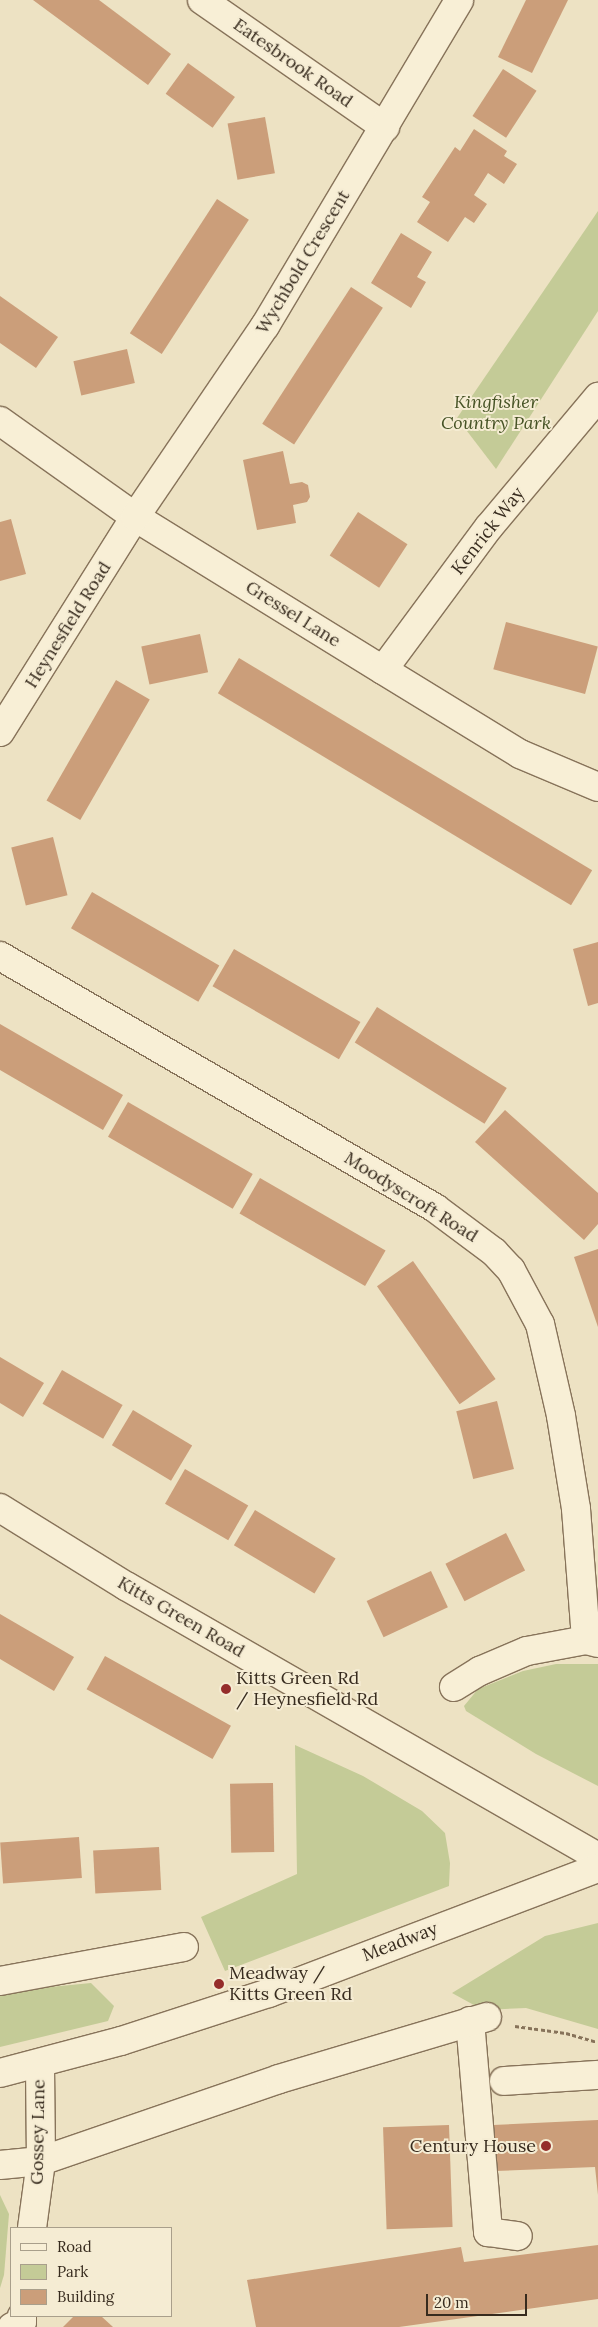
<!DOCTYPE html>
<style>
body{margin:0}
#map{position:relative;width:598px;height:2327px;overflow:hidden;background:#ede2c3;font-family:Lora,serif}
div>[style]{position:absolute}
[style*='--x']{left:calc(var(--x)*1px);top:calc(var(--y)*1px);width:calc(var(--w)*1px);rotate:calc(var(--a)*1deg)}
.green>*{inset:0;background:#c4cb97}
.building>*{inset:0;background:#cb9e7a;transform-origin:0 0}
.path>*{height:3px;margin-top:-1.5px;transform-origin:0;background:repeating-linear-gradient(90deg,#87735a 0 4px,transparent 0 6.5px)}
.roads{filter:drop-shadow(1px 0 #87735a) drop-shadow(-1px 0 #87735a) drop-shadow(0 1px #87735a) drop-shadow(0 -1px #87735a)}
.minor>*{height:28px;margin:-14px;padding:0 14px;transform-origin:14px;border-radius:14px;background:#f8efd6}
.dots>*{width:14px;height:14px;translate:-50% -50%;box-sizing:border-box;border:2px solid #f5ecd3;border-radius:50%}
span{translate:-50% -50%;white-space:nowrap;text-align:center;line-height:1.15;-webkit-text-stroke:4px #f5ecd3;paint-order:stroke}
.street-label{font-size:18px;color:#372b1e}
.park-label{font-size:18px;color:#465325;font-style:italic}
.poi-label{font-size:18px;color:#372b1e}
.left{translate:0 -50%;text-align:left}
.right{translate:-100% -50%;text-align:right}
.legend{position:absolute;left:10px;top:2227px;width:162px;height:90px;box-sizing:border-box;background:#f5ecd3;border:1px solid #a99f8b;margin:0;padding:6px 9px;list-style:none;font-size:15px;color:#372b1e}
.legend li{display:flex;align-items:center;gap:10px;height:25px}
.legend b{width:25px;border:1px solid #a99f8b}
.scale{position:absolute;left:426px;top:2294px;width:101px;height:22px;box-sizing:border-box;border:2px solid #372b1e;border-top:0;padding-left:6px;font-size:15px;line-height:18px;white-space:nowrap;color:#372b1e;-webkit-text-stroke:4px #f5ecd3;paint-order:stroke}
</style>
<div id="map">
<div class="green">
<div style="clip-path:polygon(598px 211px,598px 311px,496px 469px,457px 418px)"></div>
<div style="clip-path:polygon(556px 1664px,598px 1664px,598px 1786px,536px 1754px,466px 1711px,464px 1706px,478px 1689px,523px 1671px)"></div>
<div style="clip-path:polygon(295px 1745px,363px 1776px,422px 1811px,445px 1833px,450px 1863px,449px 1886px,225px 1971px,201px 1917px,297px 1874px)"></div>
<div style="clip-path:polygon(598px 1923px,598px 2029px,526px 2008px,483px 2010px,452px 1993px,545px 1936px)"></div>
<div style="clip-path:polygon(91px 1983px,114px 2006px,108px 2021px,0 2047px,0 1992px)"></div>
<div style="clip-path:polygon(0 2195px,9px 2214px,4px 2275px,0 2288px)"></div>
</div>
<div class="building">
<div style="clip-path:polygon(33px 0,99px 0,171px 54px,148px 85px)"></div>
<div style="clip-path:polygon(526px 0,568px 0,532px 73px,498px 57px)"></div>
<div style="left:188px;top:63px;width:58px;height:38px;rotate:36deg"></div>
<div style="left:503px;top:69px;width:40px;height:56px;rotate:33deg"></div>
<div style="left:265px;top:117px;width:57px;height:38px;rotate:80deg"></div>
<div style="clip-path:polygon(474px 129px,507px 151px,504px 156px,517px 164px,504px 184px,488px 173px,474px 195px,487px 204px,474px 223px,465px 217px,448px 242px,417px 222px,430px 202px,422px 197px,455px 147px,460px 151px)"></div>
<div style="left:217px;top:199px;width:38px;height:160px;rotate:33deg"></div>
<div style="clip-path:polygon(401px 233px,432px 252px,417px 277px,426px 282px,411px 308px,371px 283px)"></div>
<div style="left:351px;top:287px;width:38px;height:163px;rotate:33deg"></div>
<div style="clip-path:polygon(0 296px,58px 337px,36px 368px,0 343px)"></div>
<div style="left:127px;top:349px;width:35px;height:55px;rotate:77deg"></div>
<div style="clip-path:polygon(283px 451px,290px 484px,302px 482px,308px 485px,310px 497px,307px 502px,293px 505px,296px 523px,257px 530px,243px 460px)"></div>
<div style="left:358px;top:512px;width:59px;height:52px;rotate:33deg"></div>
<div style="clip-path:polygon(11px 519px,26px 574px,0 581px,0 522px)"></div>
<div style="left:506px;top:622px;width:95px;height:49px;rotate:15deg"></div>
<div style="left:200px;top:634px;width:39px;height:60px;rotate:78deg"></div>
<div style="left:239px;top:658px;width:412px;height:41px;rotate:31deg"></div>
<div style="left:116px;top:680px;width:39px;height:139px;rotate:30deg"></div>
<div style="left:53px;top:837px;width:60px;height:43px;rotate:76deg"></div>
<div style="left:92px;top:892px;width:147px;height:42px;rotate:30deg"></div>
<div style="clip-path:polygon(598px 942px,598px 1003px,588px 1006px,573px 949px)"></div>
<div style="left:234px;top:949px;width:146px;height:43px;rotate:30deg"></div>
<div style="left:377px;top:1007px;width:153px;height:42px;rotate:32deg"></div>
<div style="clip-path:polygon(0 1024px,123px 1095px,103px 1130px,0 1070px)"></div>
<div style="left:128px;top:1102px;width:144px;height:40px;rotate:30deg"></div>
<div style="clip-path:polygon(505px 1110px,598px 1193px,598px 1224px,584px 1240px,475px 1142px)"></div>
<div style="left:260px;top:1178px;width:145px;height:41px;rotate:30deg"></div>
<div style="clip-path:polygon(598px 1249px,598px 1327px,574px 1257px)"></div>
<div style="left:413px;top:1261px;width:144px;height:44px;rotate:55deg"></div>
<div style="clip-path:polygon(0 1357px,44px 1383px,23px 1417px,0 1403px)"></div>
<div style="left:62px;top:1370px;width:70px;height:39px;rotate:30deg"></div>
<div style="left:497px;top:1401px;width:70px;height:42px;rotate:76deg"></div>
<div style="left:133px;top:1410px;width:69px;height:41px;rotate:31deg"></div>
<div style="left:185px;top:1469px;width:73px;height:40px;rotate:30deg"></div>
<div style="left:255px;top:1510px;width:94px;height:41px;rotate:31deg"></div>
<div style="left:506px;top:1533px;width:42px;height:68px;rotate:63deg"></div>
<div style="left:431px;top:1571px;width:40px;height:71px;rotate:65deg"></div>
<div style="clip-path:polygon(0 1614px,74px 1657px,54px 1691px,0 1659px)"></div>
<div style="left:105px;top:1656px;width:144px;height:38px;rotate:29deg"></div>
<div style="left:273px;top:1783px;width:69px;height:43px;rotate:89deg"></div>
<div style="left:79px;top:1837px;width:41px;height:79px;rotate:86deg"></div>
<div style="left:159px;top:1847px;width:43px;height:66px;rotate:87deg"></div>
<div style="clip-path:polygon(598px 2120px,598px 2195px,595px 2167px,495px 2171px,493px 2125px)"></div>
<div style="left:449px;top:2125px;width:102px;height:66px;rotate:88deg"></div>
<div style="clip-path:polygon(598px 2245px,598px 2299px,399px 2327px,256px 2327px,247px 2280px,461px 2247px,464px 2262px)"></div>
<div style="clip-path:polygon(74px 2316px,101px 2316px,113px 2327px,63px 2327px)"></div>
</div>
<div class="path">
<div style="--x:515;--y:2026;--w:51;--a:7.8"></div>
<div style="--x:566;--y:2033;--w:32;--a:16"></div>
</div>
<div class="roads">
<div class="minor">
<div style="--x:202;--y:0;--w:223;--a:34.8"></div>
<div style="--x:0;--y:421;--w:166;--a:35.4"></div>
<div style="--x:135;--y:517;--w:291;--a:31.7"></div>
<div style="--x:383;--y:670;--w:161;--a:31.5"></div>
<div style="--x:520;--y:754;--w:85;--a:22.9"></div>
<div style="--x:383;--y:670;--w:178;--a:-53.5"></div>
<div style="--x:489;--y:527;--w:170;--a:-50"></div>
<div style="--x:0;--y:732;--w:254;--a:-57.9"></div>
<div style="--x:135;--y:517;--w:231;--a:-55.8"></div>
<div style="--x:265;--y:326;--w:379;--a:-59.2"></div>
<div style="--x:0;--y:956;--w:503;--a:30.08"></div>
<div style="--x:435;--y:1208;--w:74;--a:36.7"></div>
<div style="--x:494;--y:1252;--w:25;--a:47"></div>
<div style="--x:511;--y:1270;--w:61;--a:61.8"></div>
<div style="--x:540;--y:1324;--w:94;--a:77.1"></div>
<div style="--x:561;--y:1416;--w:94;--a:80.8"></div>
<div style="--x:576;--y:1509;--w:131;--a:85.6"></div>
<div style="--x:586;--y:1640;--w:12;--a:14"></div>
<div style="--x:0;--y:1508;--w:148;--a:31.8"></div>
<div style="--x:126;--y:1586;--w:544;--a:29.86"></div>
<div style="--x:454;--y:1687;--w:31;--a:-32"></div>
<div style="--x:480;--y:1671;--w:51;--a:-23.1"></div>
<div style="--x:527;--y:1651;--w:60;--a:-10.6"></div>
<div style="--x:0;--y:1981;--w:187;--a:-10.5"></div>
<div style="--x:470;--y:2021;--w:212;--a:85.1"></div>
<div style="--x:488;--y:2232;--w:30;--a:8"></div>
<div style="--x:0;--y:2073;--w:125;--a:-14.8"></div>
<div style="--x:121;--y:2041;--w:156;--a:-18"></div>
<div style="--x:269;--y:1993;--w:352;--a:-20.8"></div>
<div style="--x:504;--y:2081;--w:94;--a:-3.7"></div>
<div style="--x:0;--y:2165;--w:41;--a:-5.6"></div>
<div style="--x:41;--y:2161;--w:252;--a:-19"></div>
<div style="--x:279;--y:2079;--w:217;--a:-16.6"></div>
<div style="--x:32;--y:2228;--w:68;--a:-82.3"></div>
<div style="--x:41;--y:2161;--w:96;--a:-90.6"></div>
<div style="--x:12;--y:2327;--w:11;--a:-27"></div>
<div style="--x:22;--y:2322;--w:6;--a:-90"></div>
</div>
</div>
<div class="dots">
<div style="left:226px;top:1689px;background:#952d2b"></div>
<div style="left:219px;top:1984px;background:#952d2b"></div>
<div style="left:546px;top:2146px;background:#952d2b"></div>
</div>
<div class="street-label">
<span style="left:293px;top:63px;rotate:35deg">Eatesbrook Road</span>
<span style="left:303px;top:262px;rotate:-59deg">Wychbold Crescent</span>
<span style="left:488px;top:531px;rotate:-52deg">Kenrick Way</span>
<span style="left:293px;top:614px;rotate:32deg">Gressel Lane</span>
<span style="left:68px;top:625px;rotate:-58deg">Heynesfield Road</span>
<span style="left:411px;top:1197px;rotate:32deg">Moodyscroft Road</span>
<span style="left:181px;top:1617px;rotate:30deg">Kitts Green Road</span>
<span style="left:400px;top:1942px;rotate:-21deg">Meadway</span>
<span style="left:38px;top:2132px;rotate:-89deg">Gossey Lane</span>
</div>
<div class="park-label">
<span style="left:496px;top:413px">Kingfisher<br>Country Park</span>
</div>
<div class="poi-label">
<span class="left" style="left:236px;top:1689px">Kitts Green Rd<br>/ Heynesfield Rd</span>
<span class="left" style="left:229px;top:1984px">Meadway /<br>Kitts Green Rd</span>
<span class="right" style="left:536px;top:2146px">Century House</span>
</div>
<ul class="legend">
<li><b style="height:6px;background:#f8efd6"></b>Road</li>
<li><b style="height:14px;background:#c4cb97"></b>Park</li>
<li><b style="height:14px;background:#cb9e7a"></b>Building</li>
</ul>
<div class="scale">20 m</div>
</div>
